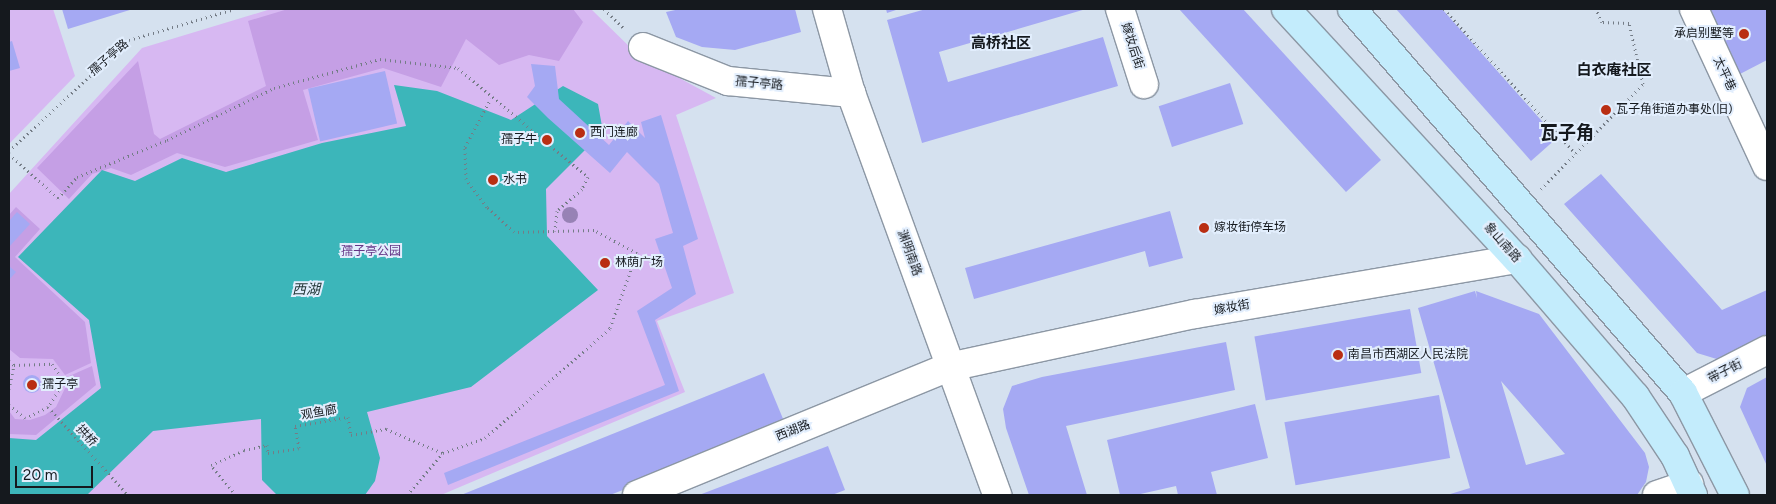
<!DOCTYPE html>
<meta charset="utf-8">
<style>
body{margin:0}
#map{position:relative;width:1776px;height:504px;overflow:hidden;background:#d5e1ef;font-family:Figtree,"Noto Sans SC",sans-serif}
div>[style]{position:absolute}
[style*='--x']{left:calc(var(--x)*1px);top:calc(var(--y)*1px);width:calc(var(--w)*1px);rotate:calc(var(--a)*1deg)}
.green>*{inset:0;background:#d7b8f2}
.forest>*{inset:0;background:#c59fe5}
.water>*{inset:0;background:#3cb6ba}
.building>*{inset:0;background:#a5a9f3;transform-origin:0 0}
.round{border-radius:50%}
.path>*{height:3px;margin-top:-1.5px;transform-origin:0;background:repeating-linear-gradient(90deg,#747c86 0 1px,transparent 0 5px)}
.roads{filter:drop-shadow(1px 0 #8c97a4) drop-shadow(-1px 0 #8c97a4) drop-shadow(0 1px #8c97a4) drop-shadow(0 -1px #8c97a4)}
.minor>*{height:28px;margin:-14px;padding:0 14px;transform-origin:14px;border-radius:14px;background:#fff}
.major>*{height:28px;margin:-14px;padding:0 14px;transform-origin:14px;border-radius:14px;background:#c3ecfc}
.trees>*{width:16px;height:16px;margin:-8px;border-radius:50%;background:#9782b5}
.dots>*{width:14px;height:14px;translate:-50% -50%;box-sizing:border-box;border:2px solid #e2eefd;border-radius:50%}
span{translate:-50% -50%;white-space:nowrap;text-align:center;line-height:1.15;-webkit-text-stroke:4px #e2eefd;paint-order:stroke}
.poi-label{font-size:12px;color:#15191e}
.right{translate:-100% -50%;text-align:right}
.left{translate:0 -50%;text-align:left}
.street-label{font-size:12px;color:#15191e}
.park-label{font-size:12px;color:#643486}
.water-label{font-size:14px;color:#1e3333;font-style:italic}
.quarter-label{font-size:15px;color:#15191e;font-weight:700}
.district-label{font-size:18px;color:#15191e;font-weight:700}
.frame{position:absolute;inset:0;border:10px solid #15191e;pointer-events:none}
.scale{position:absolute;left:15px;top:466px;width:78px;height:22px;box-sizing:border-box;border:2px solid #15191e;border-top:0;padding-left:6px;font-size:15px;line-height:18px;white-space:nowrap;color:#15191e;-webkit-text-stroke:4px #e2eefd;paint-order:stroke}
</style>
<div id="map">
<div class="green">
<div style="clip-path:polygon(9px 9px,53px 9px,75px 76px,9px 144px)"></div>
<div style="clip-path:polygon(271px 9px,591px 9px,639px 56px,716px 98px,676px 115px,734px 293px,657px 321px,685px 392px,441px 495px,9px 495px,9px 194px,142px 48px)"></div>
</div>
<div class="forest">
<div style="clip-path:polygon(288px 9px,573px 9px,583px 22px,559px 61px,529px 55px,499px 65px,466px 39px,441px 87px,383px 68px,303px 90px,318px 140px,225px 167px,177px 153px,131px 175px,111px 168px,92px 174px,69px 199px,37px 168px,138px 61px,154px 134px,160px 139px,266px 86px,248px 21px)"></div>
<div style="clip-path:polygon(16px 207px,40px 229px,15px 257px,85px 322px,91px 363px,65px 375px,53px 359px,20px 358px,9px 349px,9px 215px)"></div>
<div style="clip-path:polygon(92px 366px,96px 385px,36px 435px,9px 434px,9px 411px,15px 419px,30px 420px,45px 415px,56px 407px,68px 382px,67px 377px)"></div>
</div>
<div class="water">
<div style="clip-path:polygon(394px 85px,437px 91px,511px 120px,563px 86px,598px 104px,603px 132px,546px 189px,547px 236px,598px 290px,471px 387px,367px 412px,380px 458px,375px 481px,365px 495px,277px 495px,262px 480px,261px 419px,153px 431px,87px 495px,9px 495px,9px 438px,36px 440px,101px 388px,89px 320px,18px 257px,102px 170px,135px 181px,182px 158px,226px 172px,322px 143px,406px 126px)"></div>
</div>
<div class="building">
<div style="clip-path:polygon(62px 9px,133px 9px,68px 29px)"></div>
<div style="clip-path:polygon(680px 9px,795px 9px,801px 32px,735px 50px,702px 47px,676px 37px,666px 12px)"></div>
<div style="clip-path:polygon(886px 9px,899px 9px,887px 13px)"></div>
<div style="clip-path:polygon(926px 9px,1086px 9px,939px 52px,948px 82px,1103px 37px,1118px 86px,922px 143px,887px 20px)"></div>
<div style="clip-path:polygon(1179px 9px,1243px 9px,1381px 160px,1346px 192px)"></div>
<div style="clip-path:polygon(1396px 9px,1442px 9px,1557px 138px,1531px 161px)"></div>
<div style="clip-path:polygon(1709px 9px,1767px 9px,1767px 60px,1740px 74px)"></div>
<div style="clip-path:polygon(12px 41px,20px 68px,9px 71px,9px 42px)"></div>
<div style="clip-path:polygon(531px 64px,555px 66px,559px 99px,609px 145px,628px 121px,645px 138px,641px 122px,661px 115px,698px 239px,683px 246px,696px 294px,655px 320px,679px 391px,448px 485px,444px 473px,665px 385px,637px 311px,672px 288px,655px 239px,673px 233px,659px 184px,627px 152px,610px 173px,548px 118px,527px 97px,535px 86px)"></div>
<div style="left:385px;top:71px;width:54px;height:79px;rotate:77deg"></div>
<div style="left:1230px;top:83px;width:43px;height:75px;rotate:72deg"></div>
<div style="clip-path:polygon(1601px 174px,1722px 310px,1767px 290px,1767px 340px,1720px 360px,1697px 353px,1564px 204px)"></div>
<div style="clip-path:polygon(1170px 211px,1183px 258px,1149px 267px,1145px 251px,974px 299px,965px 268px)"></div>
<div style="clip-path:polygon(17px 212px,30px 224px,9px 247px,9px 221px)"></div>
<div style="clip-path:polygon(9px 266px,16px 272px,9px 280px)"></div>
<div style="clip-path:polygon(evenodd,1475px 291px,1477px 298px,1476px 291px,1539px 314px,1645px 453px,1649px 467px,1646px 482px,1637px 495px,1447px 495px,1470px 488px,1418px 308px,1475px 291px,1501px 381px,1565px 454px,1526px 465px,1501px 381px)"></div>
<div style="left:1410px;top:309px;width:65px;height:158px;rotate:80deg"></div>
<div style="clip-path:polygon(1226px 342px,1235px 390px,1066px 426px,1087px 495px,1029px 495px,1006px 428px,1003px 409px,1012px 386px,1042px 377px)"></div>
<div style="clip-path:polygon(764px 373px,786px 426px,610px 495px,461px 495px)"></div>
<div class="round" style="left:23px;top:375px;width:18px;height:18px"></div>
<div style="clip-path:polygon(1767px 377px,1767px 466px,1740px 407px,1747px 388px)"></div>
<div style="left:1439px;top:395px;width:64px;height:157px;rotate:80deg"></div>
<div style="clip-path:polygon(1255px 404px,1268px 458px,1211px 472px,1217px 495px,1178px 495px,1176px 486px,1136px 495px,1120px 495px,1107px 440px)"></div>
<div style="clip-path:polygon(828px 446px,845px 490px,832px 495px,699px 495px)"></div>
</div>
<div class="path">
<div style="--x:604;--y:9;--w:29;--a:44"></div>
<div style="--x:1444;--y:9;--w:195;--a:47.7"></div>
<div style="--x:9;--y:151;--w:163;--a:-42.8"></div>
<div style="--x:129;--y:40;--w:109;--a:-16.4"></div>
<div style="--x:9;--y:154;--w:66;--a:41.9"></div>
<div style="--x:58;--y:198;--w:28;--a:-48"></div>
<div style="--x:77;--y:177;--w:97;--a:-22.3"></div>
<div style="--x:167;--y:140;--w:119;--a:-25.9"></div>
<div style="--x:274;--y:88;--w:110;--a:-15.3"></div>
<div style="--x:380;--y:59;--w:79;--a:6.6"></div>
<div style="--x:458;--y:68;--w:170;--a:40"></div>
<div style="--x:588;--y:177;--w:13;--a:117"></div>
<div style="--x:582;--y:189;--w:33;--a:139"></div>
<div style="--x:557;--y:211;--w:20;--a:96"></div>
<div style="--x:1541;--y:189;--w:146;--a:-45.8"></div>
<div style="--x:1643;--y:84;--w:63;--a:-102.9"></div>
<div style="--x:1629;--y:23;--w:27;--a:-178"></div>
<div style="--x:1602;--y:22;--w:14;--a:-115"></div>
<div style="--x:9;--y:361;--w:6;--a:39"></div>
<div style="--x:14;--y:365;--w:38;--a:-2"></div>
<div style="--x:52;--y:364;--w:22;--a:56"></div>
<div style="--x:64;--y:382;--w:30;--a:123"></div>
<div style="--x:48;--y:407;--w:25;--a:154"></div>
<div style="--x:25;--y:418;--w:21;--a:-141"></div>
<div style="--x:9;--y:389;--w:25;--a:-78"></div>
<div style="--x:48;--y:407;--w:119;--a:47.7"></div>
<div style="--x:236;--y:495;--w:39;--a:-130"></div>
<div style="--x:211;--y:465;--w:36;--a:-24"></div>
<div style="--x:244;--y:450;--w:24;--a:-12"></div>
<div style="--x:267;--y:445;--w:8;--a:83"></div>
<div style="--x:268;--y:453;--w:31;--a:-9"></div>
<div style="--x:299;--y:448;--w:22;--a:-100"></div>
<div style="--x:295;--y:426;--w:54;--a:-9.6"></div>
<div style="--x:348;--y:417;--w:18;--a:81"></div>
<div style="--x:351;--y:435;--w:36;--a:-10"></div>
<div style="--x:386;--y:429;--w:62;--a:22.8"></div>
<div style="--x:407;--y:495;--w:55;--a:-49.4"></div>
<div style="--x:443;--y:453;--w:45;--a:-19.7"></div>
<div style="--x:485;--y:438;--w:167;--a:-41.3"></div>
<div style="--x:610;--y:328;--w:80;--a:-70.2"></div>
<div style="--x:637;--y:253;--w:49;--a:-151.9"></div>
<div style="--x:594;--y:230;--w:80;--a:178.6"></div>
<div style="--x:514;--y:232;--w:37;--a:-137"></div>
<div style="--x:487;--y:207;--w:35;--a:-127"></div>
<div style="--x:466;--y:179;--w:32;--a:-92"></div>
<div style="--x:465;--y:147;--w:55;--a:-62"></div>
</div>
<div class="roads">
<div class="minor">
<div style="--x:827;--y:9;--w:87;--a:74.1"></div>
<div style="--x:851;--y:93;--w:428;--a:70"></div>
<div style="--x:1120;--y:9;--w:79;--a:72.3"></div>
<div style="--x:1694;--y:9;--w:173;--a:65.1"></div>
<div style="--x:643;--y:47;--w:92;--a:21.8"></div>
<div style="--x:728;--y:81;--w:124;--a:5.6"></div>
<div style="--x:1683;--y:393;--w:94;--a:-27.1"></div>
<div style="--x:637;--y:495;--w:337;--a:-22.3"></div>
<div style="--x:949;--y:367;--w:252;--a:-12.2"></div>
<div style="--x:1195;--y:314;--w:327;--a:-9.7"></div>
<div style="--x:1657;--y:495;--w:34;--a:-19"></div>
</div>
<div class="major">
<div style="--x:1286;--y:9;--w:340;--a:47.3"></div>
<div style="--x:1517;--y:259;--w:181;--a:49.3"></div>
<div style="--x:1635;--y:396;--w:72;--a:56.3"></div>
<div style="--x:1675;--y:456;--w:43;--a:65.2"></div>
<div style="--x:1352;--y:9;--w:507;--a:49.24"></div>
<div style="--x:1683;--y:393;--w:114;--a:63"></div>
</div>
</div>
<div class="trees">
<div style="left:570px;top:215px"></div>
</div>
<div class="dots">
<div style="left:1744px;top:34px;background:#b92e13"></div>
<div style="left:1606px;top:110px;background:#b92e13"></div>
<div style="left:580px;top:133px;background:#b92e13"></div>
<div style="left:547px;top:140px;background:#b92e13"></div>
<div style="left:493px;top:180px;background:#b92e13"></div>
<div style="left:1204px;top:228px;background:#b92e13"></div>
<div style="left:605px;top:263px;background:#b92e13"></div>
<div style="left:1338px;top:355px;background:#b92e13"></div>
<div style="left:32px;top:385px;background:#b92e13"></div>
</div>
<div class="poi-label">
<span class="right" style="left:1734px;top:34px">承启别墅等</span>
<span class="left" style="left:1616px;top:110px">瓦子角街道办事处(旧)</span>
<span class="left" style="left:590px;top:133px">西门连廊</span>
<span class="right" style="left:537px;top:140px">孺子牛</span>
<span class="left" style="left:503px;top:180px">水书</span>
<span class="left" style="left:1214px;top:228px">嫁妆街停车场</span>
<span class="left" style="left:615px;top:263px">林荫广场</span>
<span class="left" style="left:1348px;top:355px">南昌市西湖区人民法院</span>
<span class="left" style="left:42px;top:385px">孺子亭</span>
</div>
<div class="street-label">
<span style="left:1132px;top:46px;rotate:72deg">嫁妆后街</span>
<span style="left:109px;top:58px;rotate:-41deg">孺子亭路</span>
<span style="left:1724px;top:74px;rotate:65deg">太平巷</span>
<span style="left:759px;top:84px;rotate:5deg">孺子亭路</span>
<span style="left:1502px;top:243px;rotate:48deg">象山南路</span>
<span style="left:909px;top:253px;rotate:70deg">渊明南路</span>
<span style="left:1232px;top:308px;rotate:-10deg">嫁妆街</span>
<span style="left:1725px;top:372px;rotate:-27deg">带子街</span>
<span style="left:319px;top:413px;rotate:-10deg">观鱼廊</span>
<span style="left:793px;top:431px;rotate:-22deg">西湖路</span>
<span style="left:86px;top:436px;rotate:48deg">拱桥</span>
</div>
<div class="park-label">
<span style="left:371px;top:252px">孺子亭公园</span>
</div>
<div class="water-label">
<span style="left:306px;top:290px">西湖</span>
</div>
<div class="quarter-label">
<span style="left:1001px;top:44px">高桥社区</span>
<span style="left:1614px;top:71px">白衣庵社区</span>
</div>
<div class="district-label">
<span style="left:1567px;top:133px">瓦子角</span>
</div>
<div class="frame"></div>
<div class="scale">20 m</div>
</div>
